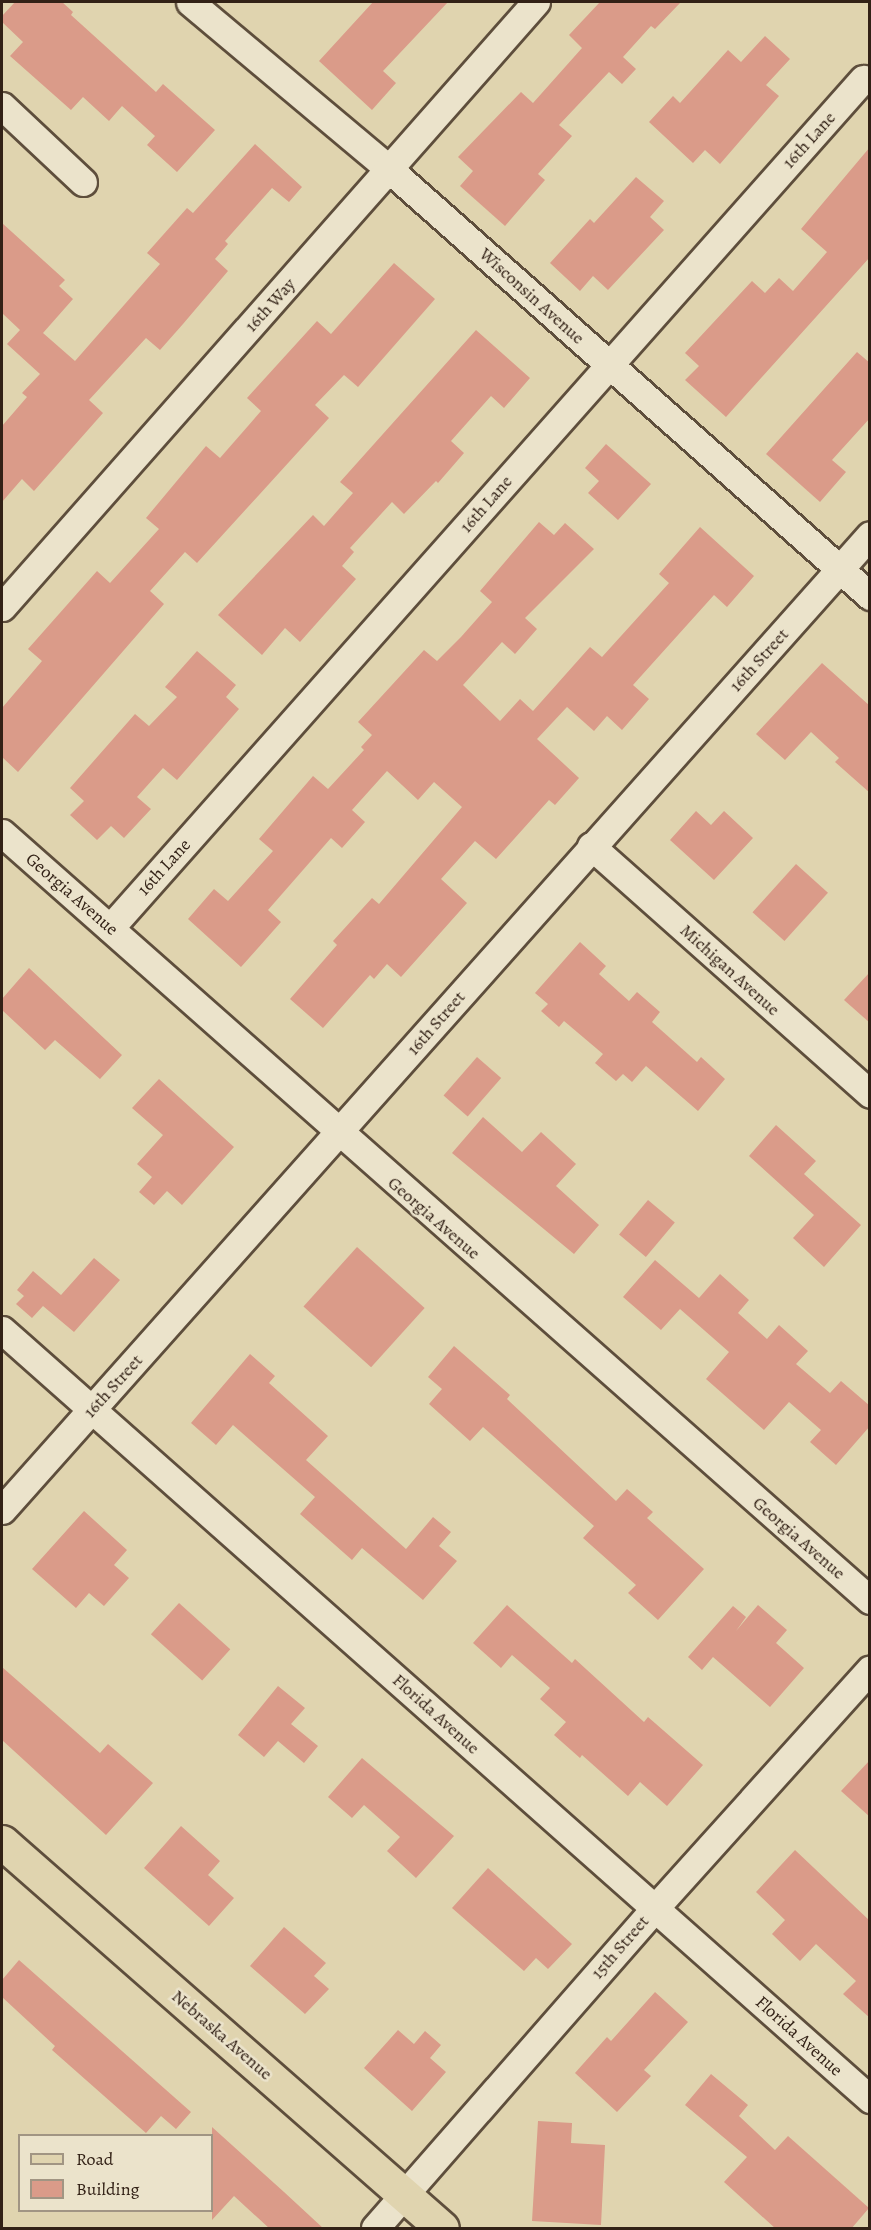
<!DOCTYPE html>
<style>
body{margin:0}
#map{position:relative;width:871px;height:2230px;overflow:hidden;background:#e0d4af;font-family:Alegreya,serif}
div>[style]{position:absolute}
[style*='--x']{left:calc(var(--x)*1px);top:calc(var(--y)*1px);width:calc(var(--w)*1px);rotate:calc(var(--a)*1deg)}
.building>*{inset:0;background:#da9b89;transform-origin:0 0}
.roads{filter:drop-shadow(2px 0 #5e4e3c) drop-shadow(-2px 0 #5e4e3c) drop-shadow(0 2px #5e4e3c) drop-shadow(0 -2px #5e4e3c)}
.minor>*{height:27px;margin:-13.5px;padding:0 13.5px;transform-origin:13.5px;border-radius:13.5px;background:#ebe3cb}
.major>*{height:33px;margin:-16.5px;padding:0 16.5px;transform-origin:16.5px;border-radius:16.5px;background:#e0d4af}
span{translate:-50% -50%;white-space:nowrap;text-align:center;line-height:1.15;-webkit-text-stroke:5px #ebe3cb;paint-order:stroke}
.street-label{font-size:18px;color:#322116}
.frame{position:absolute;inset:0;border:3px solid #322116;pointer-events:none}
.legend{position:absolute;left:18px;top:2134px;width:195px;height:78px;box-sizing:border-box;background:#ebe3cb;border:2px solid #a19583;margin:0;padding:8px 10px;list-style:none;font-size:18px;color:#322116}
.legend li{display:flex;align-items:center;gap:12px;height:30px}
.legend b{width:30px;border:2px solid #a19583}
</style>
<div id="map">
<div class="building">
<div style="clip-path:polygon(15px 2px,62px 2px,73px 12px,71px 15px,156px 92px,163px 84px,215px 130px,177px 172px,147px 145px,155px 136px,122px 106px,109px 121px,83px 97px,71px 110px,10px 56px,23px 42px,2px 22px,2px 16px)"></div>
<div style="clip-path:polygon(373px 2px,448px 2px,383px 71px,396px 83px,372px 110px,319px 61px)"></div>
<div style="clip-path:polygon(600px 2px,681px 2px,655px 29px,651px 26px,623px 57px,636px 69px,622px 84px,609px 72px,559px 125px,572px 136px,538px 174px,545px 180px,505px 226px,460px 186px,473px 171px,458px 157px,521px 92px,533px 103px,582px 48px,569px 35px)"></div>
<div style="clip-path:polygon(765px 36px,790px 59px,766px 85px,779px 96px,720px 164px,705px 150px,693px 163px,649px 122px,673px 96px,680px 103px,728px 50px,741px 62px)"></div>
<div style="clip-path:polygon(255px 144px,302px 187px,289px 202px,272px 188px,225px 241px,228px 244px,215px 259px,228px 271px,183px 324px,160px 350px,146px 338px,89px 400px,103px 413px,34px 491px,22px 479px,2px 502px,2px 426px,27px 397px,22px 393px,40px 374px,7px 344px,20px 330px,2px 313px,2px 223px,65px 280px,59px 286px,73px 299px,43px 333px,75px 361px,160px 264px,147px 253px,187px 208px,193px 213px)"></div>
<div style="clip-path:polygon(870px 147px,870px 257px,726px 417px,685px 380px,699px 366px,685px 353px,752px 281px,765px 293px,779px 278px,793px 291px,827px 252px,801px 229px)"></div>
<div style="clip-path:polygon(636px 177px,664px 201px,650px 217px,664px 230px,608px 290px,593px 276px,580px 291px,550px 263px,590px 219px,594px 223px)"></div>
<div style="clip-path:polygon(394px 263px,435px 299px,358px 387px,344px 375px,315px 405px,329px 418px,197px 563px,185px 552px,150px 591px,164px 604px,18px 772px,2px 757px,2px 708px,42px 661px,28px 649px,97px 571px,110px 583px,159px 529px,146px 518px,206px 446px,220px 458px,248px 426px,261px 411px,247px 398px,317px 321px,331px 334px)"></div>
<div style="clip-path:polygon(476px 330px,530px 378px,504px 408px,491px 396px,451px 441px,464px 453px,438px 483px,436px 481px,404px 514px,392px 502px,350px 548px,354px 552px,342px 566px,356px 579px,300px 642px,285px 628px,262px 655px,218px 615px,313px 515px,324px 526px,353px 493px,340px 482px)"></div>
<div style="clip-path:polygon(857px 352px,870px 363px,870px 418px,832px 460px,846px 472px,820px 502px,766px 454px)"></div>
<div style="clip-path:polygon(606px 444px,651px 484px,618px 520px,588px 493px,599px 481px,585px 468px)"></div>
<div style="clip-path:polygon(539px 522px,554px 535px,565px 523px,594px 549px,525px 618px,537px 629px,515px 654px,502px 642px,463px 685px,500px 721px,520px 699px,533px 711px,590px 647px,602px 657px,669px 583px,659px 574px,700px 527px,754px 576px,727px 607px,714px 595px,633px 685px,649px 699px,622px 730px,607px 716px,594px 731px,567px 707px,537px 739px,579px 778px,555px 805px,549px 800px,496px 859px,475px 841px,441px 879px,467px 903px,401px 977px,387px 964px,374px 979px,370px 975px,323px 1028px,290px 999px,337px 945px,333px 941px,372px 898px,379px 904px,462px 807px,434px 782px,418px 800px,387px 771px,352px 810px,365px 822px,342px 848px,331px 838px,268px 910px,281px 922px,241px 967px,188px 919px,214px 889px,228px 901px,273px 851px,259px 839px,313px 776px,328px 789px,364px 750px,361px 747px,372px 735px,358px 722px,424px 650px,437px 661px,461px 637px,492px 602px,480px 591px)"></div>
<div style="clip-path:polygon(197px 651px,236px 685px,226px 697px,239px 709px,177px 780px,163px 768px,137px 797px,151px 809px,124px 838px,111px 826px,97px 840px,70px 815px,84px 801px,70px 788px,135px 714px,149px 726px,177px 697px,165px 687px)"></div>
<div style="clip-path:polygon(822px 663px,870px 706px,870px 793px,835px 762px,839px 758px,811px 732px,785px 760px,756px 734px)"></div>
<div style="clip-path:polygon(696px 811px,711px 825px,724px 811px,753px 838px,714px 880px,670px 840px)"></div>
<div style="left:796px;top:864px;width:43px;height:65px;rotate:42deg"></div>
<div style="clip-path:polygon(580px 942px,606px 966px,599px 974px,629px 1001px,637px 992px,660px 1012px,652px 1022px,697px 1062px,701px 1057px,725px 1079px,698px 1111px,646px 1066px,632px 1082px,623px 1074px,616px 1081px,595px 1063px,603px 1054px,564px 1021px,559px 1027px,541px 1011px,548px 1004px,535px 993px)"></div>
<div style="clip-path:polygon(29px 968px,122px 1055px,100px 1079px,55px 1040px,45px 1050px,2px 1010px,2px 999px)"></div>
<div style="clip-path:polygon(870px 972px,870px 1023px,844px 1000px)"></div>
<div style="left:477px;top:1057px;width:32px;height:51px;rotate:41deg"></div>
<div style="clip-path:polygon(159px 1079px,234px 1147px,182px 1205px,167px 1191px,154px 1205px,139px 1192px,152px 1177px,137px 1164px,163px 1135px,132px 1108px)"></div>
<div style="clip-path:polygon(483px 1117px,522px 1152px,541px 1132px,576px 1164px,556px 1186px,599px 1225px,574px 1254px,452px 1153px)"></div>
<div style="clip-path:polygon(776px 1125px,816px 1161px,804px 1174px,861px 1225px,824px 1267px,793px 1238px,814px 1215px,749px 1156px)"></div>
<div style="left:648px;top:1200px;width:35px;height:45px;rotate:40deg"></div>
<div style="left:357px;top:1247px;width:91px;height:80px;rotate:42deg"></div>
<div style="clip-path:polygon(94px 1258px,120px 1280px,74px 1332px,43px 1306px,32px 1318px,16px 1304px,24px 1296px,17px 1290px,33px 1271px,61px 1295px)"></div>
<div style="clip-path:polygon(655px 1260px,699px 1298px,720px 1274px,749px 1300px,738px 1313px,767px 1339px,779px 1325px,808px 1351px,796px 1364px,830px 1393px,841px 1381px,870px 1406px,870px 1426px,836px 1465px,810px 1442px,821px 1430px,789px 1402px,764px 1430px,706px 1379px,729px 1352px,680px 1309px,661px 1330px,623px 1297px)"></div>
<div style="clip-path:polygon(454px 1346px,510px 1395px,507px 1399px,616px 1501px,627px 1489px,653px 1512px,647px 1518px,704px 1569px,658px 1620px,628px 1593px,636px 1585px,583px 1538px,594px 1526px,483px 1427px,470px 1441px,429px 1404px,442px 1389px,428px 1377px)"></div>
<div style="clip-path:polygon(250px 1354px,275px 1376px,269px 1383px,328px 1436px,306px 1460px,406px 1549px,433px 1517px,451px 1532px,439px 1546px,457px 1561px,423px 1600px,362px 1548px,352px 1560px,300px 1514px,315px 1497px,233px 1425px,216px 1445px,191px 1423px)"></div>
<div style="clip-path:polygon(84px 1511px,127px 1550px,114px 1565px,129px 1578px,104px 1606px,89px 1593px,76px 1608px,32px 1569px)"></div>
<div style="left:179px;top:1603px;width:69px;height:42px;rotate:42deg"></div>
<div style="clip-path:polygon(507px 1605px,572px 1663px,575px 1659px,644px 1722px,648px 1717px,703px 1765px,667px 1806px,640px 1782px,628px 1796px,582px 1755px,580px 1758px,554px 1735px,566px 1722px,540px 1699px,550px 1688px,512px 1655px,501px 1668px,473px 1643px)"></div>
<div style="clip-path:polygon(758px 1605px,787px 1630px,776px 1643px,804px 1668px,770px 1707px,713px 1657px,702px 1670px,688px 1657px,733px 1606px,746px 1617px,736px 1631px)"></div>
<div style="clip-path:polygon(2px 1667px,100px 1753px,108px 1744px,153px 1783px,106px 1835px,2px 1740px)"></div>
<div style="clip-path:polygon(278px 1686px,305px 1708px,291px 1724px,318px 1746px,304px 1763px,278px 1741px,264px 1757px,238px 1735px)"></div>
<div style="clip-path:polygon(362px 1758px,454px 1836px,416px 1878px,387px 1851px,400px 1837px,364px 1805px,352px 1818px,328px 1797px)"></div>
<div style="clip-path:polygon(870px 1760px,870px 1817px,841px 1791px)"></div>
<div style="clip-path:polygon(181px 1826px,220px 1861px,208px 1875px,234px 1898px,209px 1926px,144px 1868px)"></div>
<div style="clip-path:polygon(795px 1850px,870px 1921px,870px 2018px,843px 1994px,856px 1981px,816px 1944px,800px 1961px,772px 1934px,785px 1920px,756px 1892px)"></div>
<div style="clip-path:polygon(488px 1868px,572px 1944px,548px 1969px,536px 1958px,524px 1971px,452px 1908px)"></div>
<div style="clip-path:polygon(284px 1927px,326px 1963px,314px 1976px,329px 1989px,305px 2014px,250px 1966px)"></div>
<div style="clip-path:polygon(19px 1960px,191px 2112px,176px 2129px,161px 2116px,146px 2133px,52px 2050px,55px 2046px,2px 1997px,2px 1980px)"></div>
<div style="clip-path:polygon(655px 1992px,688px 2022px,644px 2070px,651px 2076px,617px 2112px,575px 2073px,607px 2037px,611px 2041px)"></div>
<div style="clip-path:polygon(398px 2030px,414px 2044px,425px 2031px,441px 2045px,430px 2058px,446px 2072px,412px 2111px,364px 2068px)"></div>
<div style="clip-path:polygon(711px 2074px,748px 2105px,739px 2116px,775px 2150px,788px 2136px,869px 2208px,851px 2229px,776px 2229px,724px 2182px,747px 2157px,685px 2105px)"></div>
<div style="clip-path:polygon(538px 2121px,572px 2123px,571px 2143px,605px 2145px,601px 2225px,532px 2221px)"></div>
<div style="clip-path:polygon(212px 2127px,284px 2192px,324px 2229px,270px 2229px,234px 2196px,212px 2220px)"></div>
</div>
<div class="roads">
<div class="minor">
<div style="--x:190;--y:2;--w:261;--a:40"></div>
<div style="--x:390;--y:170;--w:642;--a:41.59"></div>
<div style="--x:2;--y:106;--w:111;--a:43.2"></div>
<div style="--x:2;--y:607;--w:807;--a:-48.57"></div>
<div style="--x:2;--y:833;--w:1158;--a:41.47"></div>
<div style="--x:591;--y:846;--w:373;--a:41.6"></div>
<div style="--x:110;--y:928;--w:1135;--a:-48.43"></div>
<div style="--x:2;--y:1330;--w:1160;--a:41.54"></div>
<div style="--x:2;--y:1510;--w:1305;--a:-48.32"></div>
<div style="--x:375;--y:2228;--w:425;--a:-48.8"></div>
<div style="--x:655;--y:1908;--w:321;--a:-48"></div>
</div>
<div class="major">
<div style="--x:2;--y:1842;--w:585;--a:41.26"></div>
</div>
</div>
<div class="street-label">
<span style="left:809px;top:140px;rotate:-48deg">16th Lane</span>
<span style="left:532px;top:296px;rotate:42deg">Wisconsin Avenue</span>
<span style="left:270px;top:305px;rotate:-48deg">16th Way</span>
<span style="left:486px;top:504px;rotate:-49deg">16th Lane</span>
<span style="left:759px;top:660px;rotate:-48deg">16th Street</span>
<span style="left:164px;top:867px;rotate:-48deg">16th Lane</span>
<span style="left:72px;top:894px;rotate:41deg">Georgia Avenue</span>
<span style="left:730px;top:970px;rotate:42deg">Michigan Avenue</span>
<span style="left:436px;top:1023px;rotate:-49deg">16th Street</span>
<span style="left:434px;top:1218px;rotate:41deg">Georgia Avenue</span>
<span style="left:113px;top:1386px;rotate:-48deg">16th Street</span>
<span style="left:799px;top:1538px;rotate:41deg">Georgia Avenue</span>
<span style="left:436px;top:1714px;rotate:42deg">Florida Avenue</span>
<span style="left:620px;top:1947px;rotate:-49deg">15th Street</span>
<span style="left:222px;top:2035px;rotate:41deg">Nebraska Avenue</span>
<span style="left:799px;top:2036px;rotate:42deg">Florida Avenue</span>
</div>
<div class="frame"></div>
<ul class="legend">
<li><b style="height:8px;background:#e0d4af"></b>Road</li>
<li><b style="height:16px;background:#da9b89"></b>Building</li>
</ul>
</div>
